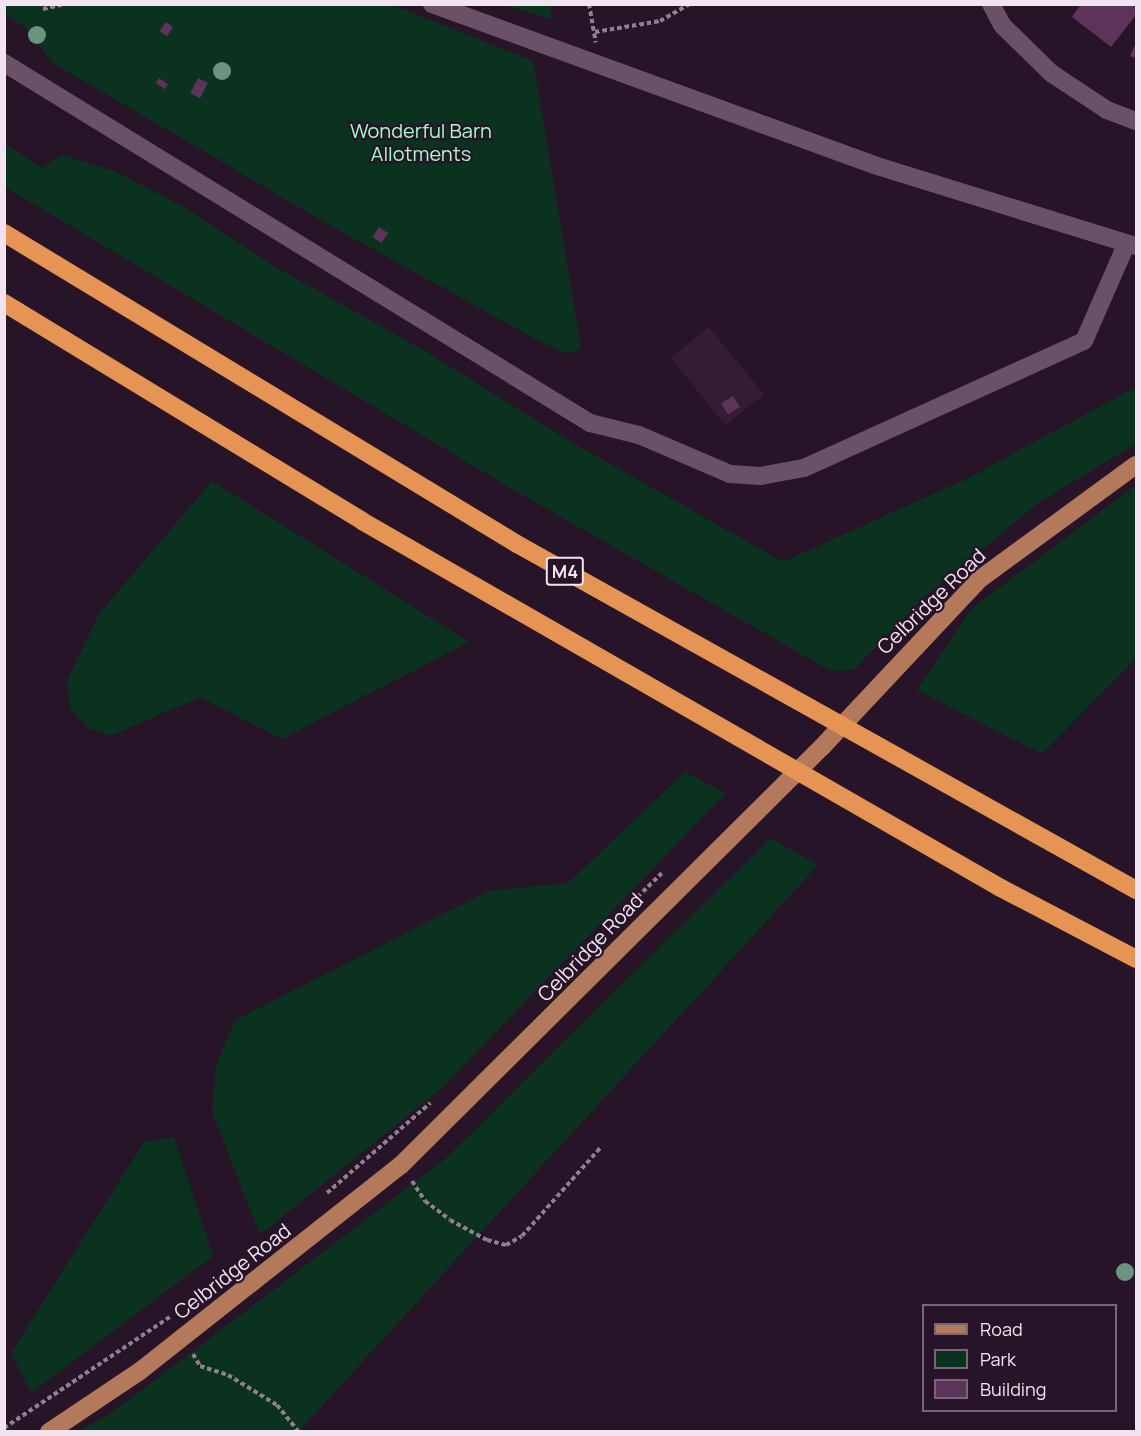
<!DOCTYPE html>
<style>
body{margin:0}
#map{position:relative;width:1141px;height:1436px;overflow:hidden;background:#281428;font-family:Manrope,sans-serif}
div>[style]{position:absolute}
[style*='--x']{left:calc(var(--x)*1px);top:calc(var(--y)*1px);width:calc(var(--w)*1px);rotate:calc(var(--a)*1deg)}
.built>*{inset:0;background:#351c35;transform-origin:0 0}
.green>*{inset:0;background:#0a321e}
.building>*{inset:0;background:#5c345b;transform-origin:0 0}
.path>*{height:4px;margin-top:-2px;transform-origin:0;background:repeating-linear-gradient(90deg,#917f90 0 4.5px,transparent 0 7.5px)}
.minor>*{height:18px;margin:-9px;padding:0 9px;transform-origin:9px;border-radius:9px;background:#6a5168}
.major>*{height:18px;margin:-9px;padding:0 9px;transform-origin:9px;border-radius:9px;background:#b4795b}
.highway>*{height:18px;margin:-9px;padding:0 9px;transform-origin:9px;border-radius:9px;background:#e69453}
.trees>*{width:18px;height:18px;margin:-9px;border-radius:50%;background:#6b9380}
span{translate:-50% -50%;white-space:nowrap;text-align:center;line-height:1.15;-webkit-text-stroke:4.5px #281428;paint-order:stroke}
.shield-label span{padding:2px 4px;background:#281428;border:2px solid;border-radius:4px;-webkit-text-stroke-width:0}
.shield-label{font-size:18px;color:#f2e3f1;font-weight:700}
.park-label{font-size:20px;color:#a2fbc8}
.street-label{font-size:20px;color:#f2e3f1}
.frame{position:absolute;inset:0;border:6px solid #f2e3f1;pointer-events:none}
.legend{position:absolute;left:922px;top:1304px;width:195px;height:108px;box-sizing:border-box;background:#281428;border:2px solid #796778;margin:0;padding:8px 10px;list-style:none;font-size:18px;color:#f2e3f1}
.legend li{display:flex;align-items:center;gap:12px;height:30px}
.legend b{width:30px;border:2px solid #796778}
</style>
<div id="map">
<div class="built">
<div style="left:709px;top:327px;width:87px;height:49px;rotate:51deg"></div>
</div>
<div class="green">
<div style="clip-path:polygon(4px 5px,392px 5px,533px 61px,581px 348px,568px 354px,539px 341px,340px 231px,53px 63px,26px 28px,5px 14px)"></div>
<div style="clip-path:polygon(503px 5px,549px 5px,552px 19px)"></div>
<div style="clip-path:polygon(5px 144px,42px 168px,62px 155px,114px 171px,182px 206px,277px 268px,427px 352px,563px 437px,783px 562px,968px 478px,1136px 387px,1136px 444px,1039px 502px,922px 599px,854px 670px,831px 671px,509px 487px,5px 187px)"></div>
<div style="clip-path:polygon(212px 481px,469px 642px,282px 739px,200px 697px,111px 736px,88px 728px,71px 710px,67px 681px,99px 614px)"></div>
<div style="clip-path:polygon(1136px 485px,1136px 659px,1042px 754px,917px 690px,971px 609px)"></div>
<div style="clip-path:polygon(685px 772px,726px 793px,443px 1087px,260px 1235px,212px 1112px,216px 1066px,235px 1020px,489px 891px,568px 883px)"></div>
<div style="clip-path:polygon(770px 838px,818px 865px,299px 1431px,78px 1431px,113px 1412px,444px 1160px)"></div>
<div style="clip-path:polygon(174px 1137px,213px 1256px,31px 1393px,11px 1353px,144px 1142px)"></div>
</div>
<div class="building">
<div style="clip-path:polygon(1081px 4px,1134px 4px,1136px 15px,1111px 47px,1072px 17px)"></div>
<div style="left:166px;top:22px;width:9px;height:11px;rotate:36deg"></div>
<div style="clip-path:polygon(1136px 42px,1136px 58px,1130px 56px)"></div>
<div style="left:159px;top:78px;width:11px;height:6px;rotate:34deg"></div>
<div style="left:198px;top:78px;width:11px;height:17px;rotate:27deg"></div>
<div style="left:379px;top:227px;width:11px;height:12px;rotate:34deg"></div>
<div style="left:733px;top:396px;width:13px;height:14px;rotate:58deg"></div>
</div>
<div class="path">
<div style="--x:589;--y:4;--w:39;--a:80"></div>
<div style="--x:43;--y:9;--w:22;--a:-13"></div>
<div style="--x:595;--y:32;--w:66;--a:-9.6"></div>
<div style="--x:660;--y:21;--w:34;--a:-30"></div>
<div style="--x:616;--y:918;--w:64;--a:-44.4"></div>
<div style="--x:412;--y:1181;--w:24;--a:57"></div>
<div style="--x:425;--y:1201;--w:31;--a:37"></div>
<div style="--x:450;--y:1220;--w:42;--a:28.4"></div>
<div style="--x:487;--y:1240;--w:20;--a:15"></div>
<div style="--x:506;--y:1245;--w:18;--a:-29"></div>
<div style="--x:522;--y:1236;--w:119;--a:-48.4"></div>
<div style="--x:327;--y:1193;--w:137;--a:-41.1"></div>
<div style="--x:193;--y:1354;--w:14;--a:60"></div>
<div style="--x:200;--y:1366;--w:29;--a:18"></div>
<div style="--x:228;--y:1375;--w:57;--a:31.5"></div>
<div style="--x:277;--y:1405;--w:35;--a:51"></div>
<div style="--x:4;--y:1428;--w:201;--a:-33.8"></div>
</div>
<div class="minor">
<div style="--x:432;--y:4;--w:470;--a:20"></div>
<div style="--x:874;--y:165;--w:274;--a:17.2"></div>
<div style="--x:991;--y:4;--w:24;--a:62"></div>
<div style="--x:1002;--y:25;--w:69;--a:44.4"></div>
<div style="--x:1051;--y:73;--w:67;--a:33.5"></div>
<div style="--x:1107;--y:110;--w:31;--a:21"></div>
<div style="--x:4;--y:63;--w:688;--a:31.56"></div>
<div style="--x:590;--y:423;--w:50;--a:13.8"></div>
<div style="--x:639;--y:435;--w:99;--a:23.2"></div>
<div style="--x:730;--y:474;--w:30;--a:4"></div>
<div style="--x:760;--y:476;--w:45;--a:-10.3"></div>
<div style="--x:804;--y:468;--w:307;--a:-24.4"></div>
<div style="--x:1084;--y:341;--w:105;--a:-66.4"></div>
</div>
<div class="major">
<div style="--x:49;--y:1432;--w:110;--a:-33.8"></div>
<div style="--x:140;--y:1371;--w:333;--a:-38.3"></div>
<div style="--x:401;--y:1165;--w:593;--a:-44.8"></div>
<div style="--x:822;--y:747;--w:231;--a:-46.8"></div>
<div style="--x:980;--y:579;--w:193;--a:-36.2"></div>
</div>
<div class="highway">
<div style="--x:4;--y:233;--w:600;--a:31.23"></div>
<div style="--x:517;--y:544;--w:709;--a:29.2"></div>
<div style="--x:4;--y:303;--w:419;--a:31.3"></div>
<div style="--x:362;--y:521;--w:735;--a:29.88"></div>
<div style="--x:999;--y:887;--w:155;--a:27.7"></div>
</div>
<div class="trees">
<div style="left:37px;top:35px"></div>
<div style="left:222px;top:71px"></div>
<div style="left:1125px;top:1272px"></div>
</div>
<div class="shield-label">
<span style="left:565px;top:571px">M4</span>
</div>
<div class="park-label">
<span style="left:421px;top:142px">Wonderful Barn<br>Allotments</span>
</div>
<div class="street-label">
<span style="left:931px;top:601px;rotate:-44deg">Celbridge Road</span>
<span style="left:590px;top:947px;rotate:-46deg">Celbridge Road</span>
<span style="left:232px;top:1271px;rotate:-38deg">Celbridge Road</span>
</div>
<div class="frame"></div>
<ul class="legend">
<li><b style="height:8px;background:#b4795b"></b>Road</li>
<li><b style="height:16px;background:#0a321e"></b>Park</li>
<li><b style="height:16px;background:#5c345b"></b>Building</li>
</ul>
</div>
